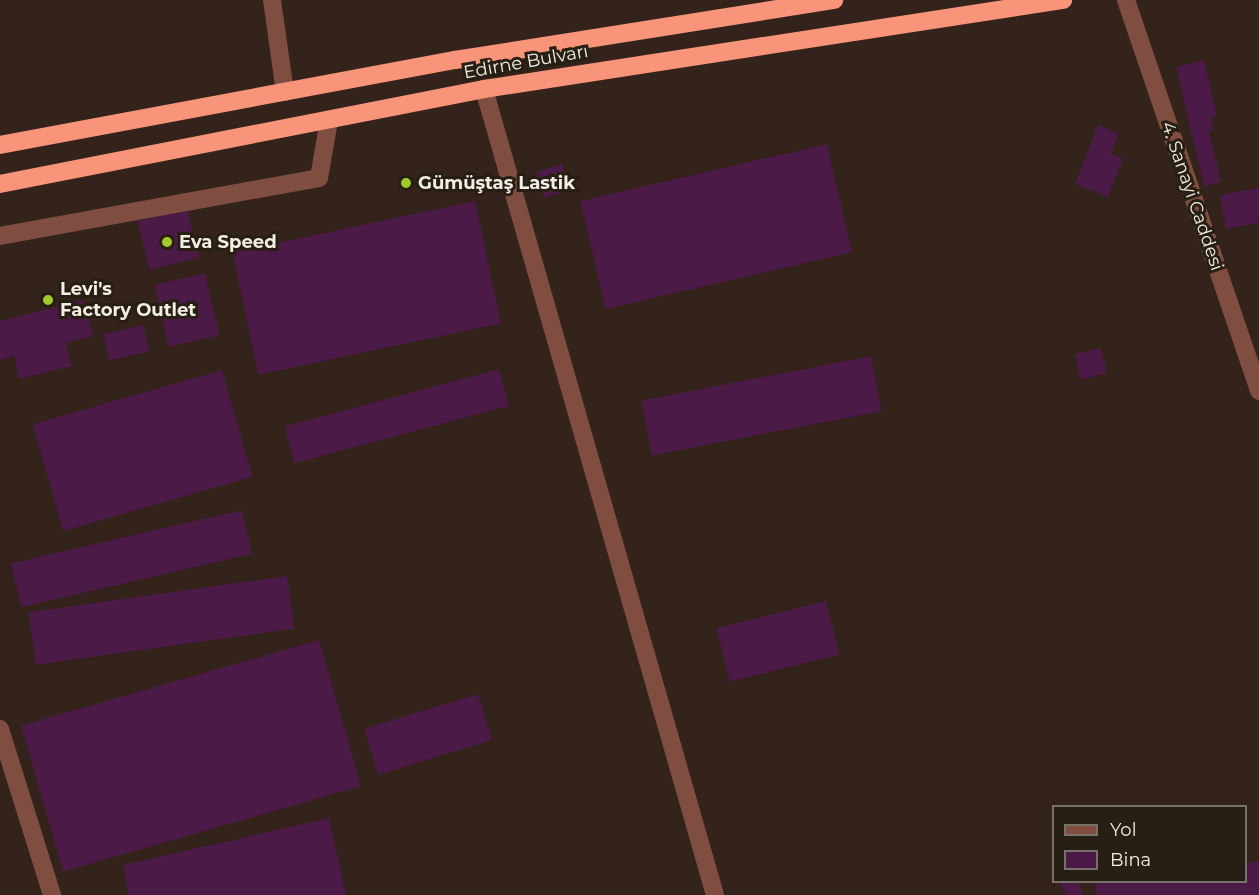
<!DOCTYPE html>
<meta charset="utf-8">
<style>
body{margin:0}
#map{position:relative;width:1259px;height:895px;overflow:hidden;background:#271f13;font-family:Montserrat,sans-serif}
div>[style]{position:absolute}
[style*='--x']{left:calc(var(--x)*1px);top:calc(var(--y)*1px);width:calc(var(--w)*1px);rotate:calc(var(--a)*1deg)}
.industrial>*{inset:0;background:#33231a}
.building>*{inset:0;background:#4b1a47;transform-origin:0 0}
.minor>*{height:18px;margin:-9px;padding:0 9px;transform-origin:9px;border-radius:9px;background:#804e40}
.highway>*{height:18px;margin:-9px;padding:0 9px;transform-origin:9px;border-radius:9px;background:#f79479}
.dots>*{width:16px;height:16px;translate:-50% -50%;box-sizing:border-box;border:3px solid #271f13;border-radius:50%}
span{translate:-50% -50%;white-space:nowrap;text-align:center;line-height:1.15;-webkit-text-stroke:6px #271f13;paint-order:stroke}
.street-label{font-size:18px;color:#f2ede5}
.poi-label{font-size:18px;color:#f2ede5;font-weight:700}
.left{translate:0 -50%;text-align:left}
.legend{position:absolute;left:1052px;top:805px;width:195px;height:78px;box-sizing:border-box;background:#271f13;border:2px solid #787167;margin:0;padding:8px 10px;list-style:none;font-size:18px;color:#f2ede5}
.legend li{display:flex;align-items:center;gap:12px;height:30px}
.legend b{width:30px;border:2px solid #787167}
</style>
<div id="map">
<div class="industrial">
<div style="clip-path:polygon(evenodd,0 0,1259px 0,1259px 895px,0 895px,0 0,1054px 806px,1246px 806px,1246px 882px,1054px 882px,1054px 806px)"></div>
</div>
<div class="building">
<div style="clip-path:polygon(1204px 60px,1217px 116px,1211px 118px,1214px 130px,1209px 131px,1221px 182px,1204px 186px,1176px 67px)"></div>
<div style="clip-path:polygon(1098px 125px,1118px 133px,1111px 154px,1123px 159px,1108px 197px,1075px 184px)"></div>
<div style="left:827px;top:144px;width:111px;height:253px;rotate:77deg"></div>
<div style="left:562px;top:164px;width:27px;height:27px;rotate:73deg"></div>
<div style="clip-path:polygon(1259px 188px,1259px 223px,1226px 229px,1220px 195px)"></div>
<div style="left:475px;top:201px;width:125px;height:248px;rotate:78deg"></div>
<div style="left:187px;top:209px;width:50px;height:51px;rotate:76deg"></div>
<div style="left:205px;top:273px;width:64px;height:52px;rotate:77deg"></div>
<div style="clip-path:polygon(84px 300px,93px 336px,66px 343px,72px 366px,19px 379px,14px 356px,0 360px,0 321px)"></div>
<div style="left:143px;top:325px;width:27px;height:41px;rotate:77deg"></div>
<div style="left:1101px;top:348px;width:26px;height:27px;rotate:77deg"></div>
<div style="left:871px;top:356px;width:56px;height:234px;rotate:79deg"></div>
<div style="left:499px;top:369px;width:38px;height:222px;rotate:75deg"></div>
<div style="left:222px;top:370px;width:111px;height:197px;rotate:74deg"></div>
<div style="left:242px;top:510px;width:45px;height:237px;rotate:77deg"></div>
<div style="left:287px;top:576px;width:53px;height:261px;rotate:82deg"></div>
<div style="left:826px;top:601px;width:55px;height:113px;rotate:76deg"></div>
<div style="left:319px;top:640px;width:152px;height:310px;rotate:74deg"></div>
<div style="left:478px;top:694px;width:48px;height:119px;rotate:73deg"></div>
<div style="clip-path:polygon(329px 818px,346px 895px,129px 895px,123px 865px)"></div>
<div style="clip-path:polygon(1259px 861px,1259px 895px,1096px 895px,1095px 883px,1104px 882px,1246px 882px,1246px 863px)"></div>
<div style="clip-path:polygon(1060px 882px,1078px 882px,1083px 895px,1066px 895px)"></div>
</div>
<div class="minor">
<div style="--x:272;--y:0;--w:93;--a:82"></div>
<div style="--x:1126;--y:0;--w:413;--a:71.2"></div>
<div style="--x:484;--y:89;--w:838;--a:74.01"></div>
<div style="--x:0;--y:236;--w:324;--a:-10.3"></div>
<div style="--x:319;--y:178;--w:59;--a:-80.2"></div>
<div style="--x:0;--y:729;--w:174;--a:72.6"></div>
</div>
<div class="highway">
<div style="--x:0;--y:145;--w:463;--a:-10.6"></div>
<div style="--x:455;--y:60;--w:384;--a:-9"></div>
<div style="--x:0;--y:184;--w:493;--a:-11.1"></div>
<div style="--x:484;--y:89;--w:586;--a:-8.74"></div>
</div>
<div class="dots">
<div style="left:406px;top:183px;background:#a1c929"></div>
<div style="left:167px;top:242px;background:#a1c929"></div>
<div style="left:48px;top:300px;background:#a1c929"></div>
</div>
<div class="street-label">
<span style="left:526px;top:62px;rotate:-10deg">Edirne Bulvarı</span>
<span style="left:1192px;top:196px;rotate:71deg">4. Sanayi Caddesi</span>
</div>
<div class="poi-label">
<span class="left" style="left:418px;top:183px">Gümüştaş Lastik</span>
<span class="left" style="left:179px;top:242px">Eva Speed</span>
<span class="left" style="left:60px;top:300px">Levi's<br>Factory Outlet</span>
</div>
<ul class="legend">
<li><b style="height:8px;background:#804e40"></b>Yol</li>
<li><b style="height:16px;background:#4b1a47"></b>Bina</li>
</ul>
</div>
